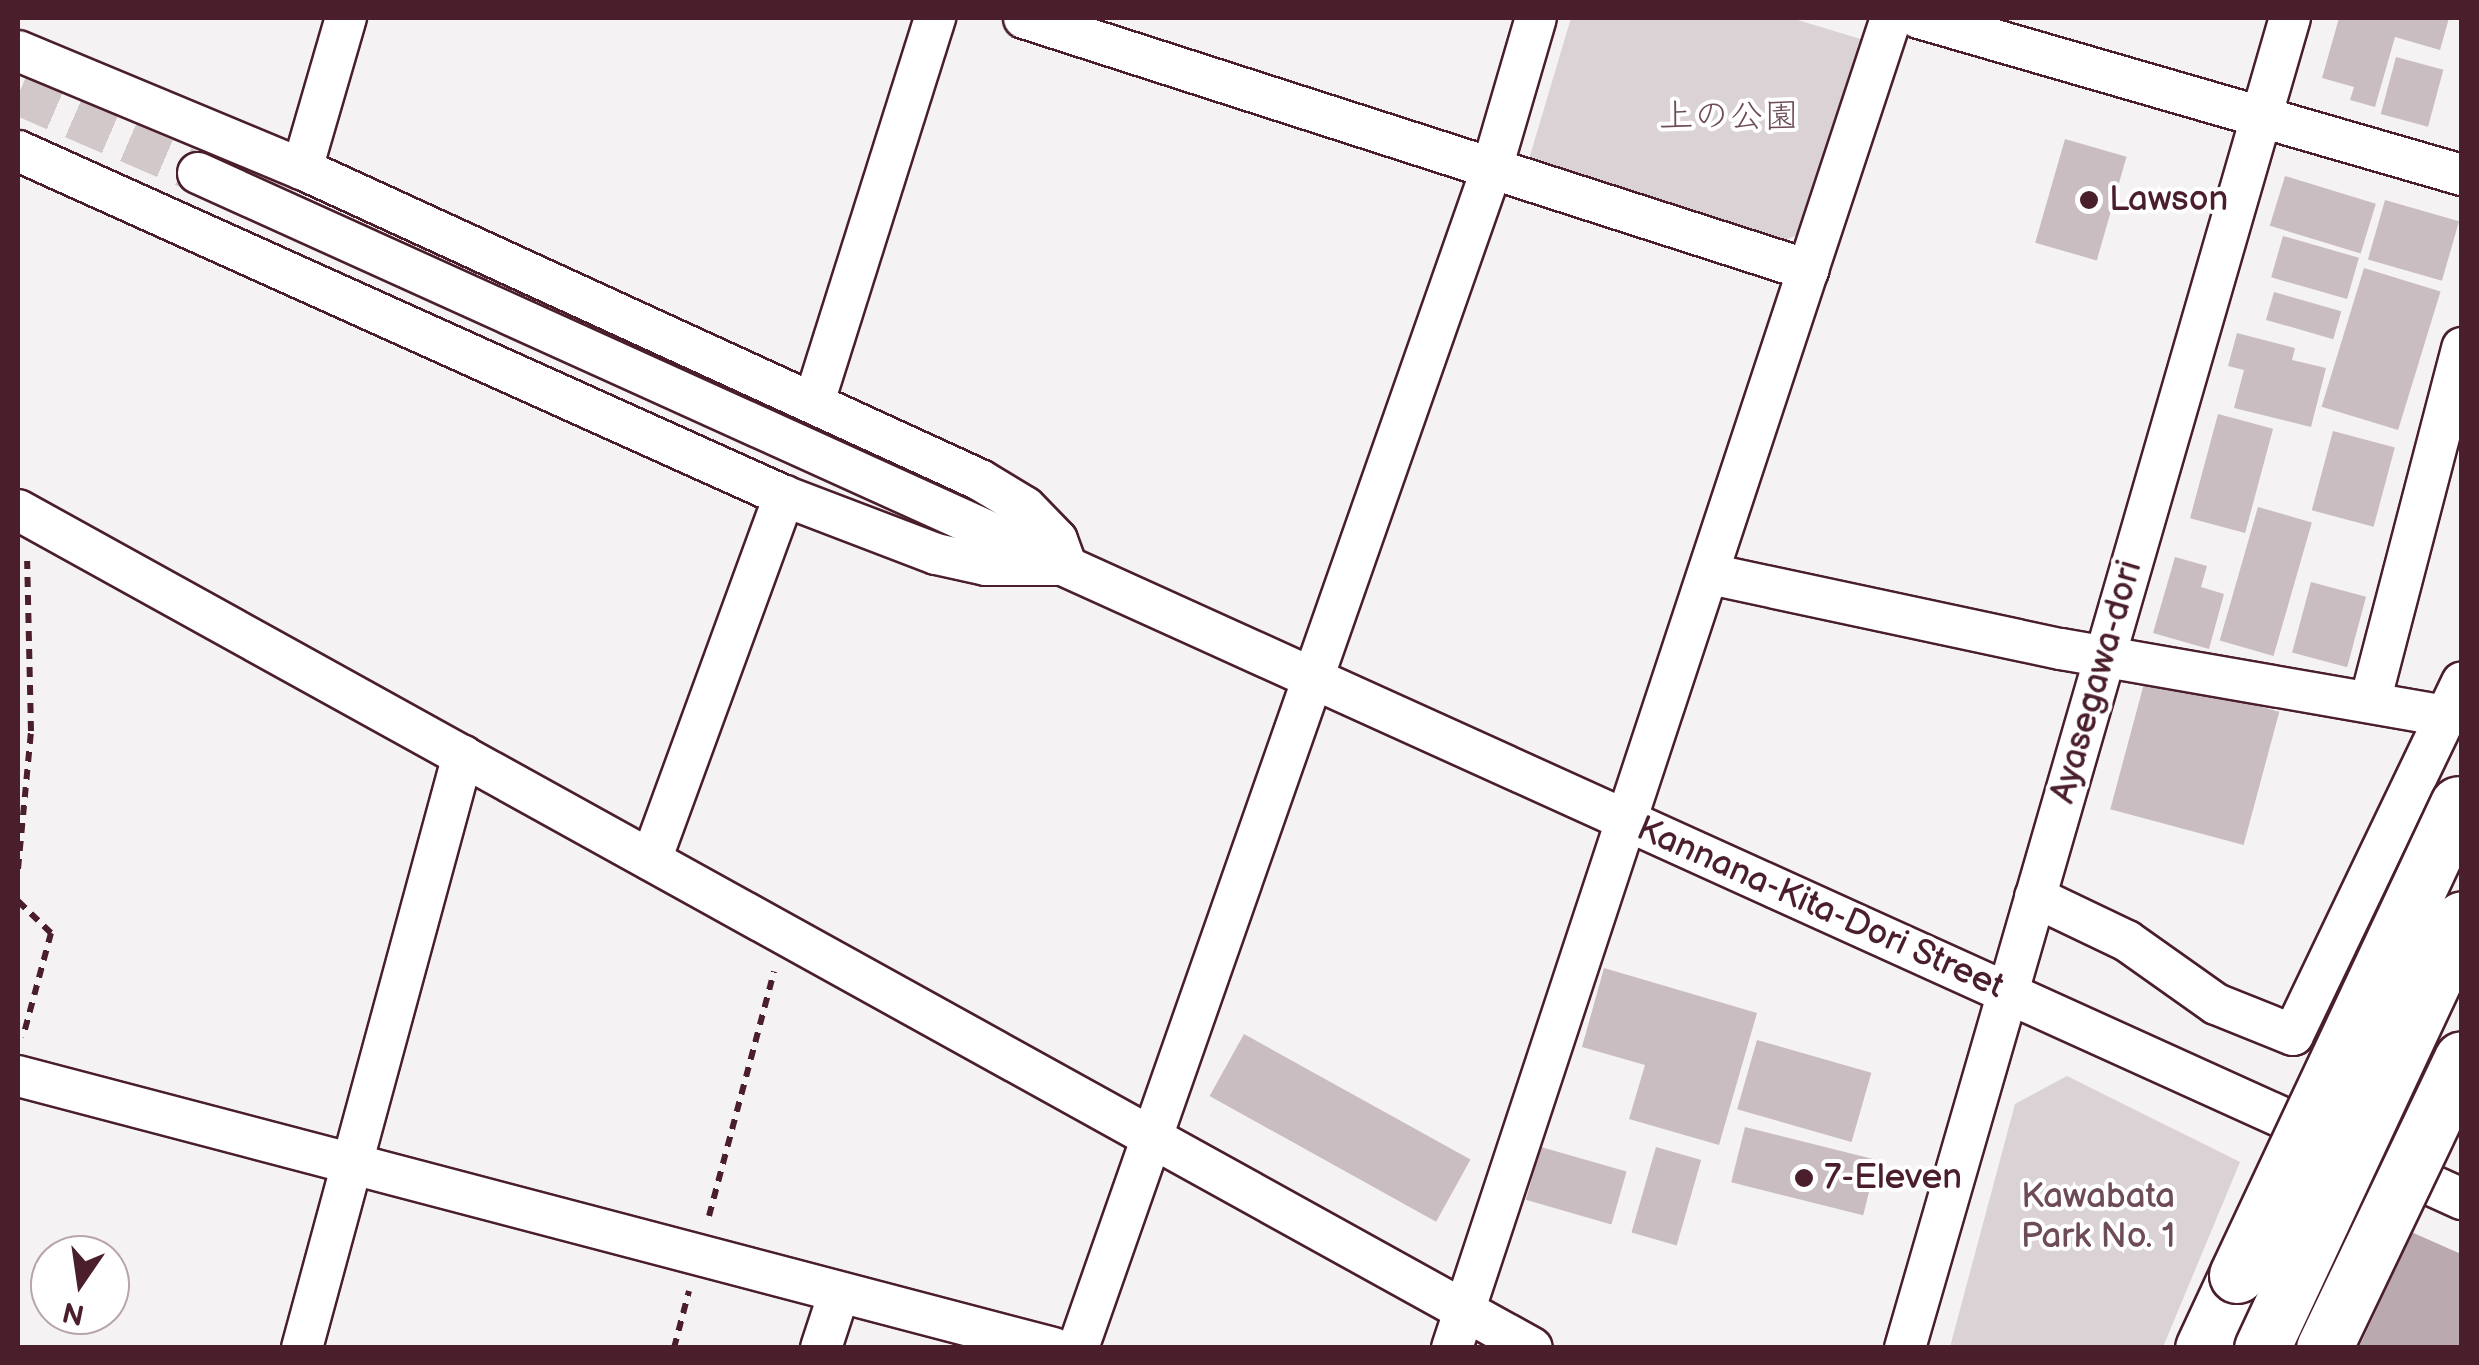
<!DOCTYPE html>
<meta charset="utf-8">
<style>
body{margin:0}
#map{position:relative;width:2479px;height:1365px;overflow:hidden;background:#f4f2f2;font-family:"Balsamiq Sans","Klee One",sans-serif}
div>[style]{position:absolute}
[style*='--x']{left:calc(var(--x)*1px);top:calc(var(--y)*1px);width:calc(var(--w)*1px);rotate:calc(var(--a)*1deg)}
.green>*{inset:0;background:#dbd2d5}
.water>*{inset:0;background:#baa9ae}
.pier>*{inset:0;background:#f4f2f2}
.building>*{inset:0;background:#cabdc1;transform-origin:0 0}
.minor-tunnel>*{height:40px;margin-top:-20px;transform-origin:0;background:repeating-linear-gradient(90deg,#d2c8ca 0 40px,transparent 0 60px)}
.path>*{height:6px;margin-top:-3px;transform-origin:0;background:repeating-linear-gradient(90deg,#4a1f2b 0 10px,transparent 0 18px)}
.roads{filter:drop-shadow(2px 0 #4a1f2b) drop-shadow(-2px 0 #4a1f2b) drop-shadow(0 2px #4a1f2b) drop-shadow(0 -2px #4a1f2b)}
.minor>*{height:40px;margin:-20px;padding:0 20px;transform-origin:20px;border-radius:20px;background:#fff}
.highway>*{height:55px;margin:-27.5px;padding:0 27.5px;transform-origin:27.5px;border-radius:27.5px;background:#fff}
.bridges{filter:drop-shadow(2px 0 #4a1f2b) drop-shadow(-2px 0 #4a1f2b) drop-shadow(0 2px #4a1f2b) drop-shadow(0 -2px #4a1f2b)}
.highway-bridge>*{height:55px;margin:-27.5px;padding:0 27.5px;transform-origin:27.5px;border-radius:27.5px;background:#fff}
.dots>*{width:28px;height:28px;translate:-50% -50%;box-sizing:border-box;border:5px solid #fff;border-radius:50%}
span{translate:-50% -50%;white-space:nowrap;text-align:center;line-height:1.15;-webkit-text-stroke:8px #fff;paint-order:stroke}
.park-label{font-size:35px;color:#6e4c56}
.poi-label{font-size:35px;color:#4a1f2b}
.left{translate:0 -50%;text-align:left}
.street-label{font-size:35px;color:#4a1f2b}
.frame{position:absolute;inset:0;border:20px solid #4a1f2b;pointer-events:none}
.north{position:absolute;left:30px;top:1235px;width:100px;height:100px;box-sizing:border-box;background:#fff;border:2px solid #b7a5aa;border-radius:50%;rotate:193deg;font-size:28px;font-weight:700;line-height:40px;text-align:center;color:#4a1f2b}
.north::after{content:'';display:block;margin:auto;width:35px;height:45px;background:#4a1f2b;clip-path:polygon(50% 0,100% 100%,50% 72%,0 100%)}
</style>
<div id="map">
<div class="green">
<div style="clip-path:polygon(1571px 18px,1791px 18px,1864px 40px,1803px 232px,1786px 240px,1529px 159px)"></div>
<div style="clip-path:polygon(2067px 1076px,2240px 1162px,2163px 1347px,1950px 1347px,2015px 1104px)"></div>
</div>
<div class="water">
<div style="clip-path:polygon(2461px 1129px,2461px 1347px,2359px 1347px)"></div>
</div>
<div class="pier">
<div style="clip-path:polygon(2454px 1135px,2461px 1138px,2461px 1254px,2409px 1231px)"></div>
</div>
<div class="building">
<div style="clip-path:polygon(2339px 18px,2449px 18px,2440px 50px,2395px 37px,2375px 107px,2350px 100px,2354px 87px,2322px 78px)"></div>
<div style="left:2396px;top:57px;width:49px;height:59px;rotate:15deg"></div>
<div style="left:2065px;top:139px;width:64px;height:108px;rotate:16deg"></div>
<div style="left:2285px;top:176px;width:95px;height:52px;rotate:17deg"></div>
<div style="left:2385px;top:200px;width:77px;height:62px;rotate:16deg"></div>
<div style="left:2283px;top:236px;width:79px;height:43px;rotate:16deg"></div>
<div style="left:2364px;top:268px;width:80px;height:145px;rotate:17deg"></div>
<div style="left:2274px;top:292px;width:70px;height:29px;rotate:16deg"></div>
<div style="clip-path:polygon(2237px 333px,2295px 348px,2292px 360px,2326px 368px,2311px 427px,2234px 408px,2244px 370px,2228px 366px)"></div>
<div style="left:2218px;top:414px;width:57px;height:108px;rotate:15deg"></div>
<div style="left:2333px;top:431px;width:64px;height:82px;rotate:15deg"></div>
<div style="left:2258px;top:507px;width:56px;height:139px;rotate:16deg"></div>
<div style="clip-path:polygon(2175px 557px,2207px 566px,2201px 587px,2224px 594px,2209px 649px,2153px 633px)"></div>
<div style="left:2311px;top:582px;width:57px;height:73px;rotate:15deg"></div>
<div style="left:2146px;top:676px;width:138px;height:138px;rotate:15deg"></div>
<div style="clip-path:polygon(1604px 968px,1757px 1013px,1719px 1145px,1629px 1119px,1645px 1065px,1582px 1047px)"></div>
<div style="left:1244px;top:1034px;width:259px;height:71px;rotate:29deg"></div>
<div style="left:1757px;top:1040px;width:119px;height:72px;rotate:16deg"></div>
<div style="left:1745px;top:1127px;width:136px;height:57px;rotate:14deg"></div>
<div style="left:1541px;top:1147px;width:89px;height:55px;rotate:16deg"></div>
<div style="left:1656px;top:1147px;width:47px;height:89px;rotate:16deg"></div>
</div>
<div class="minor-tunnel">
<div style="--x:18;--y:95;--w:196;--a:23.4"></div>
</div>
<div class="path">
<div style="--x:18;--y:869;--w:139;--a:-84.6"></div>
<div style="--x:31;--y:731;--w:170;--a:-91.3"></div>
<div style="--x:18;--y:901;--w:46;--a:44.1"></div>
<div style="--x:51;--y:933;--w:108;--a:105.1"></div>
<div style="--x:709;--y:1216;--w:253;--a:-75.1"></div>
<div style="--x:674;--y:1348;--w:59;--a:-75.3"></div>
</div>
<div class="roads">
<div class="minor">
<div style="--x:1024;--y:18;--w:824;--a:17.82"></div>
<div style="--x:1919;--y:18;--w:565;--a:16.13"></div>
<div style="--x:18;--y:51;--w:308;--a:22.6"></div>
<div style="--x:302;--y:169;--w:746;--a:24.64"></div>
<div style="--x:980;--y:480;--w:52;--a:31"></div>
<div style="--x:1025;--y:507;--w:46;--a:45.9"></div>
<div style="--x:1057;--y:540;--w:27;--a:70"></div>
<div style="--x:1066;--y:565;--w:80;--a:180"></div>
<div style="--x:986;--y:565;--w:51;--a:-167.6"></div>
<div style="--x:936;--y:554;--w:163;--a:-159.1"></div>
<div style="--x:784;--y:496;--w:840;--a:-155.75"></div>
<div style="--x:302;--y:169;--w:157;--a:-73.8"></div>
<div style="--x:198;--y:173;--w:2486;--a:24.38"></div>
<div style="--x:814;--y:402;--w:403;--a:-72.5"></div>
<div style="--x:18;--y:510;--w:1730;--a:28.96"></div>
<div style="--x:1710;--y:574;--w:359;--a:12.1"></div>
<div style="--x:2061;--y:649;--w:390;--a:9.9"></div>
<div style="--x:2371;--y:698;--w:362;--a:-75.4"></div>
<div style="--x:651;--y:860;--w:388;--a:-69.9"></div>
<div style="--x:2035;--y:897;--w:102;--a:25.6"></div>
<div style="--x:2127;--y:941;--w:109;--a:35.3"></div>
<div style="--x:2216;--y:1004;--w:83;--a:21.9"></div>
<div style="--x:2293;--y:1035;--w:391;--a:-64.4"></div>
<div style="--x:18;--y:1076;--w:1070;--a:14.72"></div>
<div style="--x:302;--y:1348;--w:614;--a:-74.81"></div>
<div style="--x:821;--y:1348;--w:58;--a:-71.9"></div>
<div style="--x:1078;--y:1348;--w:1251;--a:-70.67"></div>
<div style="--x:1492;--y:168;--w:156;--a:-73.7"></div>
<div style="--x:1452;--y:1348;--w:1401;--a:-71.73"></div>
<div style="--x:1905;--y:1348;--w:1385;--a:-73.86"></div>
</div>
<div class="highway">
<div style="--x:2203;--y:1348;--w:81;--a:-65"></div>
</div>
</div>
<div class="bridges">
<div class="highway-bridge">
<div style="--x:2237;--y:1275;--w:520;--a:-64.86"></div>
<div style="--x:2262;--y:1348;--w:473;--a:-65"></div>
<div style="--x:2324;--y:1348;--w:320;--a:-64.5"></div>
</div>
</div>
<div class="dots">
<div style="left:2089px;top:200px;background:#4a1f2b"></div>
<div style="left:1804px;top:1178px;background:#4a1f2b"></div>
</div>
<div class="park-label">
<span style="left:1729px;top:117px">上の公園</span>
<span style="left:2098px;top:1217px">Kawabata<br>Park No. 1</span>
</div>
<div class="poi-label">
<span class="left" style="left:2109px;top:200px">Lawson</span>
<span class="left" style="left:1824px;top:1178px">7-Eleven</span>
</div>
<div class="street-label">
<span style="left:2097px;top:682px;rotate:-74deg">Ayasegawa-dori</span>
<span style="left:1820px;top:908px;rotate:24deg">Kannana-Kita-Dori Street</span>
</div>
<div class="frame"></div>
<div class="north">N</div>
</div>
